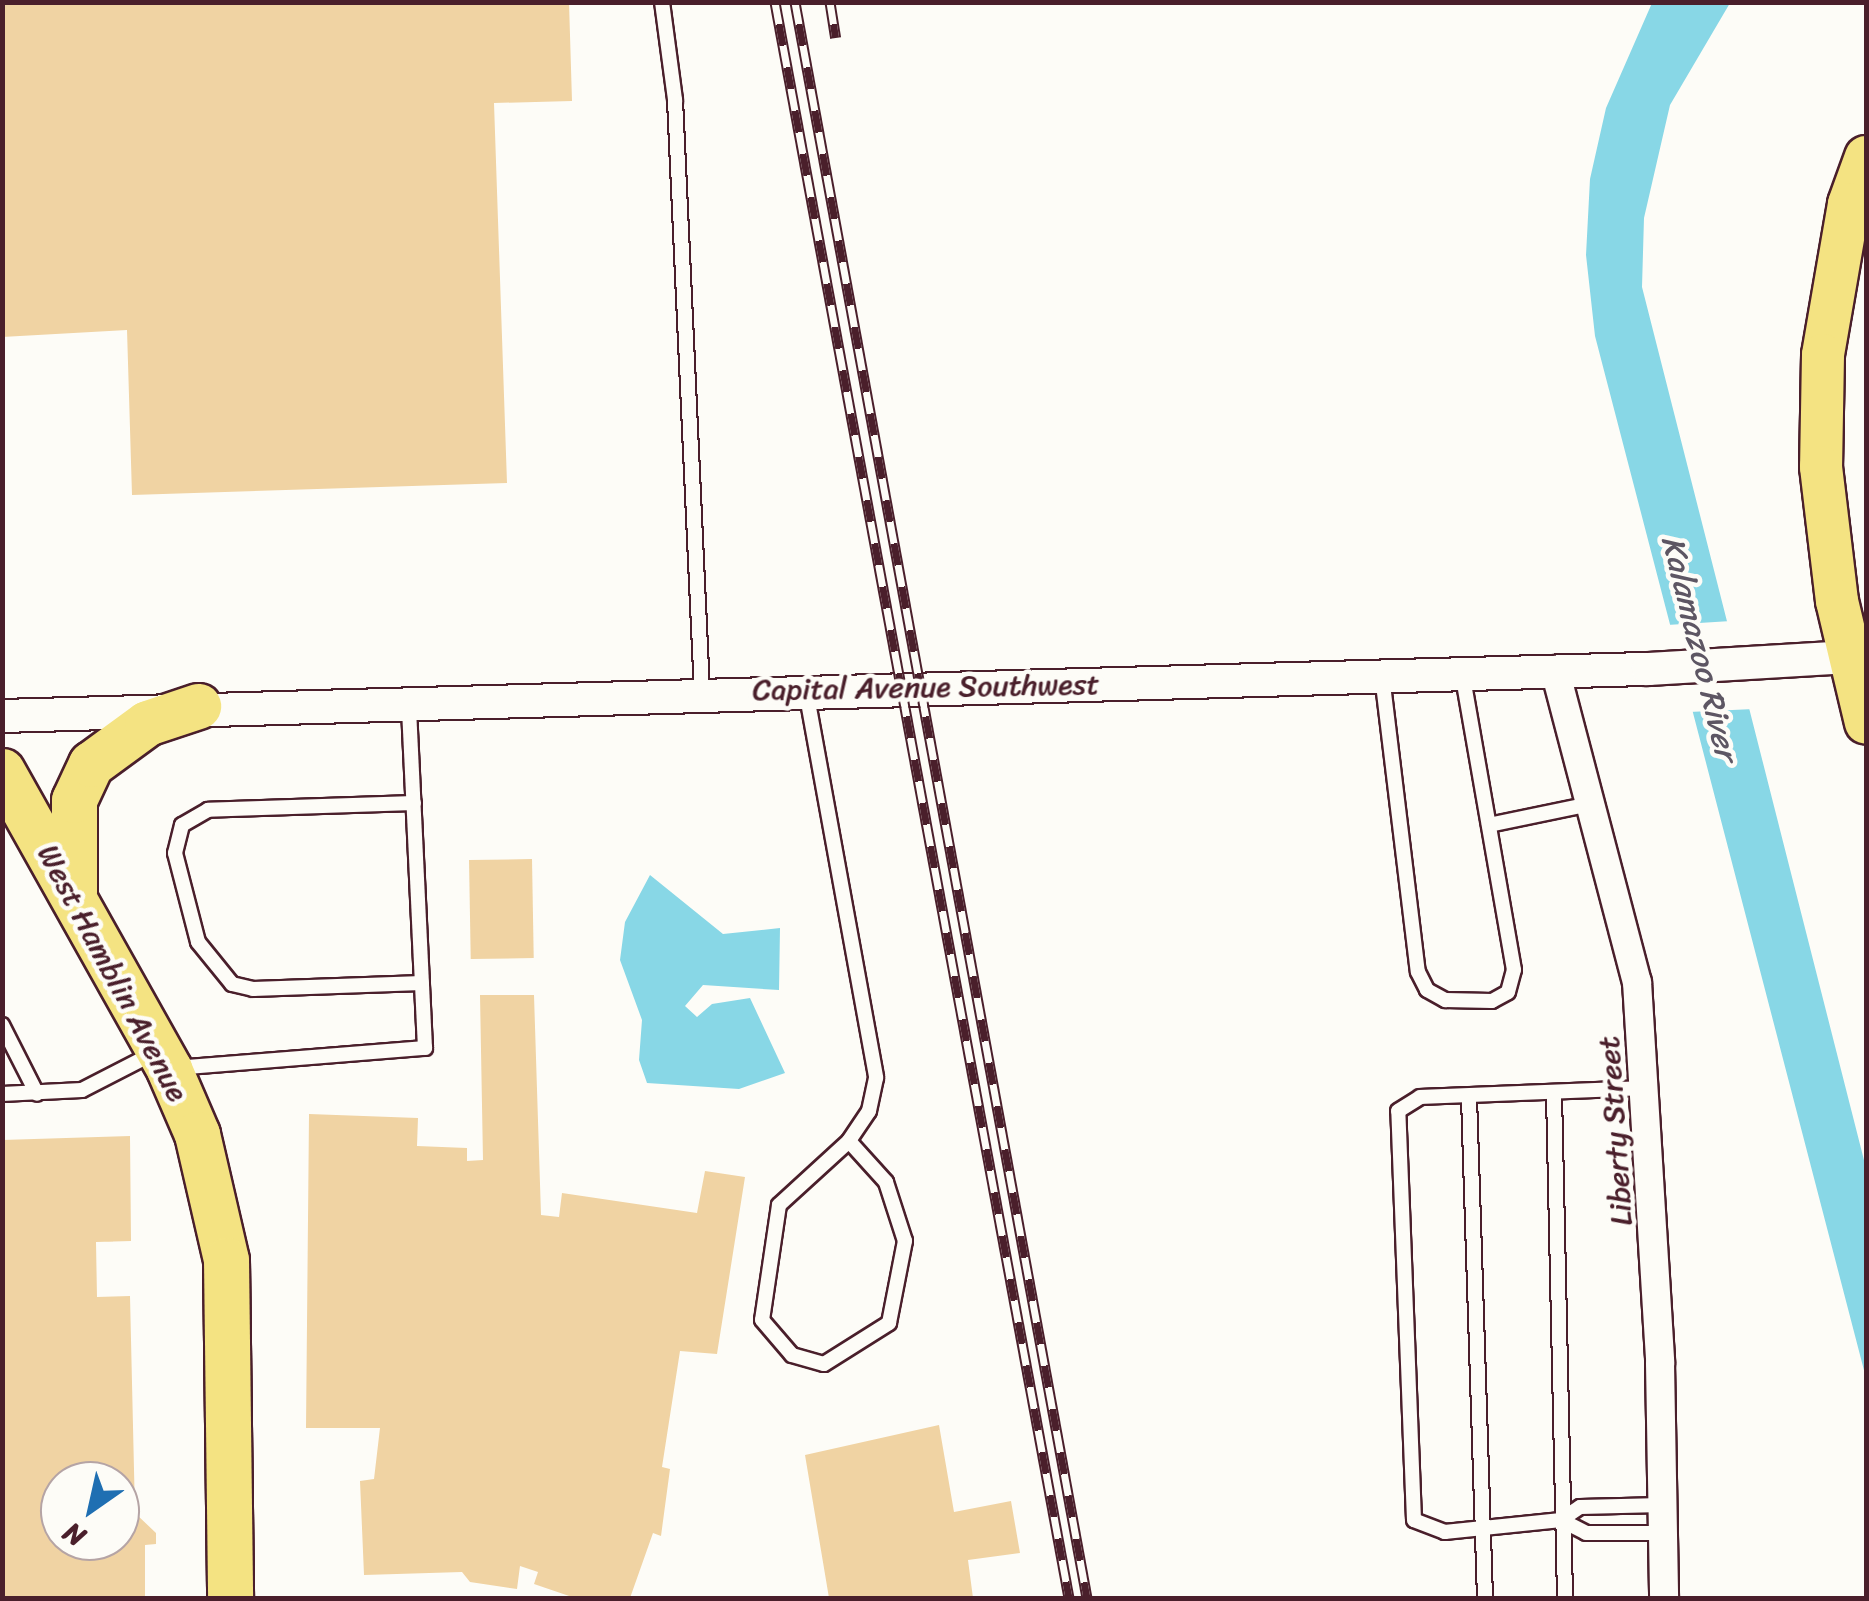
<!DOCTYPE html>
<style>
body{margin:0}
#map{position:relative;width:1869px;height:1601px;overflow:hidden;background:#fdfcf7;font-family:Sriracha,sans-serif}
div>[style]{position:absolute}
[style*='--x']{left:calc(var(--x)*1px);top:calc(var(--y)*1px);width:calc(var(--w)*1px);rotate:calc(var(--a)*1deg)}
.water>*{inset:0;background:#88d7e6}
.pier>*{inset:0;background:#fdfcf7}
.building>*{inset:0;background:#f0d3a3;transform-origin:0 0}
.roads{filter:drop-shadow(2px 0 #4a1f2b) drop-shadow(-2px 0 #4a1f2b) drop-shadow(0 2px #4a1f2b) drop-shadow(0 -2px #4a1f2b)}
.service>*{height:14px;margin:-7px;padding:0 7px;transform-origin:7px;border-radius:7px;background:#fdfcf7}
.minor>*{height:28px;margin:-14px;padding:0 14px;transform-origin:14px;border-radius:14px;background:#fdfcf7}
.tertiary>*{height:32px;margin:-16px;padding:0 16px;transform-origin:16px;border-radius:16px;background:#fdfcf7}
.primary>*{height:42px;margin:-21px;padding:0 21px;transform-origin:21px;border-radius:21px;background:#f4e382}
.trunk>*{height:45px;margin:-22.5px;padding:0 22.5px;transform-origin:22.5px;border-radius:22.5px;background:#f4e382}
.rail>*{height:11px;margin-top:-5.5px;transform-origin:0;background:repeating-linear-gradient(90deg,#fdfcf7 0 22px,#4a1f2b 0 44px);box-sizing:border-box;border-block:2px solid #4a1f2b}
span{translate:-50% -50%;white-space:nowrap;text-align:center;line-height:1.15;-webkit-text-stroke:9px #fdfcf7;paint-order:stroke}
.street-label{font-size:30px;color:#4a1f2b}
.water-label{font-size:32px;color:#5d5663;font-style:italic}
.frame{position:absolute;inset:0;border:5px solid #4a1f2b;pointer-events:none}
.north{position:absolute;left:40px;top:1461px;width:100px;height:100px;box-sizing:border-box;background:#fdfcf7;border:2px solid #b5a4a5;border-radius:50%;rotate:214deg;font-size:28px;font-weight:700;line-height:40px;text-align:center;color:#4a1f2b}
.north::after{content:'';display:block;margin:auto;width:35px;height:45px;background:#1f6fb2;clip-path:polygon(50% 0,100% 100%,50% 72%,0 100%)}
</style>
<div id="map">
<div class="water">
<div style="clip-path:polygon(1652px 3px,1730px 3px,1670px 105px,1644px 218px,1642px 287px,1866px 1168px,1866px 1378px,1595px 336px,1586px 255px,1590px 179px,1606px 108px)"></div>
<div style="clip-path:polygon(650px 875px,723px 934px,780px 928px,779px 990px,703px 985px,685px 1006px,697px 1017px,712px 1004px,750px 998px,785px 1073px,739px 1089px,647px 1083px,639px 1060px,642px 1020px,620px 960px,625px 922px)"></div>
</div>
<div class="pier">
<div style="clip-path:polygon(1731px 621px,1754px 709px,1689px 712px,1667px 625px)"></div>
</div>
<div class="building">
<div style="clip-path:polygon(2px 2px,569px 2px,572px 101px,494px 103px,507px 483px,132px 495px,127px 330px,2px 337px)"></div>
<div style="left:532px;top:859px;width:99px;height:63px;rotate:89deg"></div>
<div style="clip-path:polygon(480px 995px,534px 995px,541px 1215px,559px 1217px,562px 1193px,697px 1213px,705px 1171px,745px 1177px,717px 1354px,680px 1351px,662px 1467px,670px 1469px,661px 1536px,653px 1533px,630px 1598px,575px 1598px,534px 1584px,538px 1572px,520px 1566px,517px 1589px,470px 1582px,462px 1572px,364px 1575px,360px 1481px,374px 1479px,380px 1428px,306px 1428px,309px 1114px,418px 1118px,417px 1146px,467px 1148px,467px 1161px,483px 1160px)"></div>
<div style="clip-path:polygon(evenodd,130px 1136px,131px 1241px,96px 1242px,97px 1297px,130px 1296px,135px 1513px,156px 1533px,156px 1544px,145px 1545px,145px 1598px,2px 1598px,2px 1140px,130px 1136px,60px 1481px,120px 1481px,120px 1541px,60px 1541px,60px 1481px)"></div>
<div style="clip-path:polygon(939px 1425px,954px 1512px,1011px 1501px,1020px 1553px,968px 1560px,973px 1598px,829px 1598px,805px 1455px)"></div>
</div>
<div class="roads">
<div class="service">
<div style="--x:662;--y:2;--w:99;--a:82.4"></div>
<div style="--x:675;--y:100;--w:593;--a:87.39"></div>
<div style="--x:1382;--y:676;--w:298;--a:83.1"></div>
<div style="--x:1418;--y:972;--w:20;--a:63"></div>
<div style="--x:1427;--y:990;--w:21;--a:29"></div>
<div style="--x:1445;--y:1000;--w:47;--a:1.2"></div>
<div style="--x:1492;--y:1001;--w:18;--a:-29"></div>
<div style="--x:1508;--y:992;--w:23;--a:-75"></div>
<div style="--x:1514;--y:970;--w:302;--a:-99.9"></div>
<div style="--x:806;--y:691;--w:393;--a:79.7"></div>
<div style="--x:876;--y:1078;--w:34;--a:102"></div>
<div style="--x:869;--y:1111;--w:36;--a:124"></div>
<div style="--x:849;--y:1141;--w:95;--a:137.6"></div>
<div style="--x:779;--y:1205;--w:116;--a:98.4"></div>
<div style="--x:762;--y:1320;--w:46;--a:49.4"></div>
<div style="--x:792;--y:1355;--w:33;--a:16"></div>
<div style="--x:824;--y:1364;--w:77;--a:-32.2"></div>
<div style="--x:889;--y:1323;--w:84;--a:-79"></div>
<div style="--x:905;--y:1241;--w:62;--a:-107.9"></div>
<div style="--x:886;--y:1182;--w:55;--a:-132.1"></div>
<div style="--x:414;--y:803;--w:206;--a:178.1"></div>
<div style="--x:208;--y:810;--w:30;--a:150"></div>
<div style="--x:182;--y:825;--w:29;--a:104"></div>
<div style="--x:175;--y:853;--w:92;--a:75.5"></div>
<div style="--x:198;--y:942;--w:54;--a:51"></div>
<div style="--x:232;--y:984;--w:22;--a:13"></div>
<div style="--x:253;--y:989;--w:169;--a:-2"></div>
<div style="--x:1489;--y:825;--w:103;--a:-11.7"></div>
<div style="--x:2;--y:1025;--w:77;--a:63.1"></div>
<div style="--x:175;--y:1068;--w:251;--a:-4.6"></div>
<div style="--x:425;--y:1048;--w:342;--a:-92.7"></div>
<div style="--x:1554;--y:1093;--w:505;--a:88.75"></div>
<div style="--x:2;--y:1094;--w:80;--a:-2.9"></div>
<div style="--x:82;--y:1090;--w:81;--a:-27.2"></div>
<div style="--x:1469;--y:1097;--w:501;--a:88.17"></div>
<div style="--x:1662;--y:1505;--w:82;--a:178.6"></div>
<div style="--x:1580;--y:1507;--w:23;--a:146"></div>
<div style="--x:1561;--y:1520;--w:28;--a:27"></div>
<div style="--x:1586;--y:1533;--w:76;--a:0"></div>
<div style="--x:1561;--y:1520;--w:117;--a:174.1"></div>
<div style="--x:1445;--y:1532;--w:33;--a:-159"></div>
<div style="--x:1414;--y:1520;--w:409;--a:-92.2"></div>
<div style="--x:1398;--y:1111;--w:26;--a:-32"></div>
<div style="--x:1420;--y:1097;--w:225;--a:-2.3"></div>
</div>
<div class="minor">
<div style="--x:1555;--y:670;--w:323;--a:75.3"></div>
<div style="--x:1637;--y:982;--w:382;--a:86.5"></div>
<div style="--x:1660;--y:1363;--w:235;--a:89"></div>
</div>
<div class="tertiary">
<div style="--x:2;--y:716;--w:1647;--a:-1.64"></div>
<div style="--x:1648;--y:669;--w:202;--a:-3.4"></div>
</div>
<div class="primary">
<div style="--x:1866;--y:157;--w:50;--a:109.9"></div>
<div style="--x:1849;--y:204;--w:153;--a:99.8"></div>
<div style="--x:1823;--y:355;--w:112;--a:91"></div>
<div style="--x:1821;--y:467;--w:135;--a:83.2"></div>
<div style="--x:1837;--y:601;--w:125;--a:76.6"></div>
</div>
<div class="trunk">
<div style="--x:2;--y:771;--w:342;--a:60.7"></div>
<div style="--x:169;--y:1069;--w:71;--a:66.7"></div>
<div style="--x:197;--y:1134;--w:129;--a:77"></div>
<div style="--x:226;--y:1260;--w:338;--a:89.3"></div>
<div style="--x:74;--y:892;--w:92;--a:-90"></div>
<div style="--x:74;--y:800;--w:40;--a:-65"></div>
<div style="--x:91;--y:764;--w:69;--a:-36.2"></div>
<div style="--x:147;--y:723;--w:54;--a:-18.4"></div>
</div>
</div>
<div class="rail">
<div style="--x:775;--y:2;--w:1623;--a:79.56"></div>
<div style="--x:795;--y:2;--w:1622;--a:79.63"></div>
<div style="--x:830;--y:2;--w:36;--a:81"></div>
</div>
<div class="street-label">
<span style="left:926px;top:687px;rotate:-1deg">Capital Avenue Southwest</span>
<span style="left:113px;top:973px;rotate:62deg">West Hamblin Avenue</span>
<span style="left:1615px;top:1131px;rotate:-94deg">Liberty Street</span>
</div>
<div class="water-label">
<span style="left:1699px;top:648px;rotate:76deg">Kalamazoo River</span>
</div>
<div class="frame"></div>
<div class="north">N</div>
</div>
